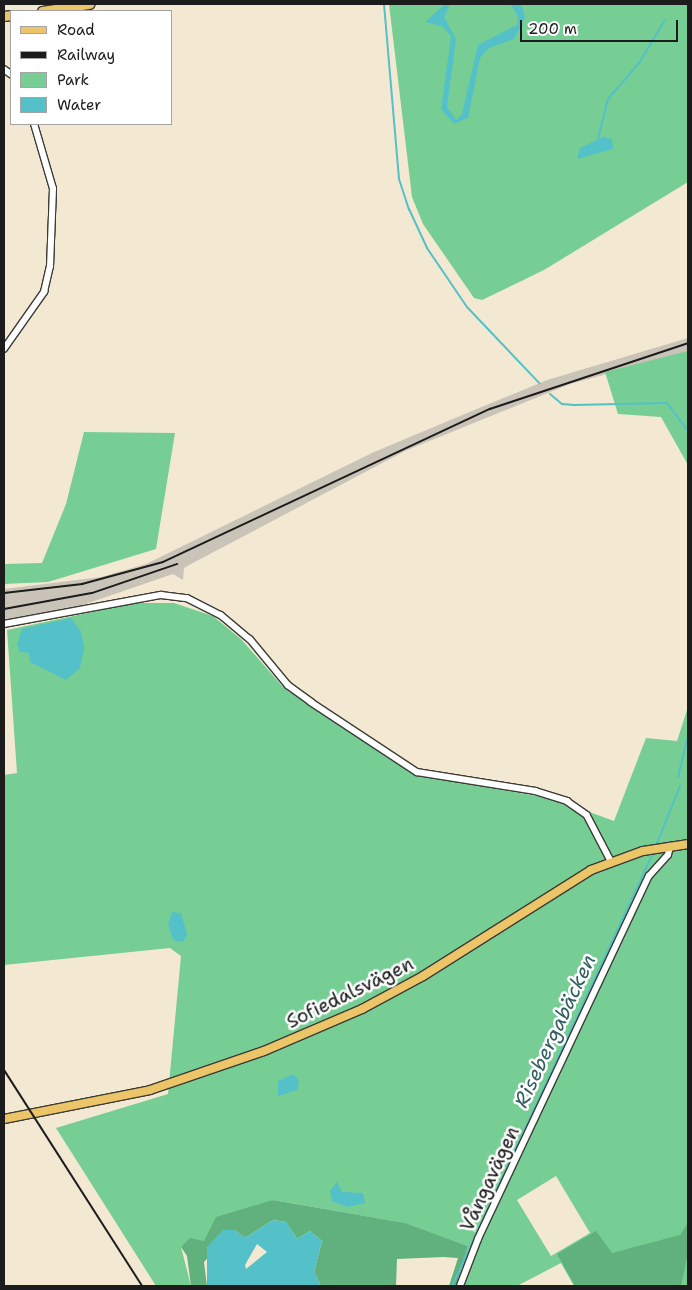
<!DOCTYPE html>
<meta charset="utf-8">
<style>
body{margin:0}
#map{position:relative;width:692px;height:1290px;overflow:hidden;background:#f3e9d2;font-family:"Shantell Sans",sans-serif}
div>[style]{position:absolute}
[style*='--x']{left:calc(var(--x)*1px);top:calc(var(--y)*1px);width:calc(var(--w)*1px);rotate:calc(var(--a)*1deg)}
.industrial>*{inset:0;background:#cac3b8}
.green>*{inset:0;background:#76ce94}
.forest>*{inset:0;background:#60b17e}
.water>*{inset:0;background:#53c1c7}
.stream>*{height:2px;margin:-1px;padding:0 1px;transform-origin:1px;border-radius:1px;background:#53c1c7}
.roads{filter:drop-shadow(1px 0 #3c3b37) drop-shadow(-1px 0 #3c3b37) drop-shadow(0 1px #3c3b37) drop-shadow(0 -1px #3c3b37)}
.minor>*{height:5.5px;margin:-2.75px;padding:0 2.75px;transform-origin:2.75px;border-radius:2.75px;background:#fff}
.major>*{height:8px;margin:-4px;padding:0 4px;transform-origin:4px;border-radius:4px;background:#edc569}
.highway>*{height:9px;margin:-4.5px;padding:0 4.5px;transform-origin:4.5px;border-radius:4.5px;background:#edc569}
.rail>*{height:2px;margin:-1px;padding:0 1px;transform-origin:1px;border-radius:1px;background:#1c1c1c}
span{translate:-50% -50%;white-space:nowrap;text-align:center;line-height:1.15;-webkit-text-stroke:5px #fff;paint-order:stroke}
.street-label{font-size:19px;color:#1c1c1c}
.water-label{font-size:20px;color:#325e60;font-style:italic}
.frame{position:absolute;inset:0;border:5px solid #1c1c1c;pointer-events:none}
.legend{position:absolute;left:10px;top:10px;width:162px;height:115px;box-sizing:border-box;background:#fff;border:1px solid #a4a4a4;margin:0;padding:6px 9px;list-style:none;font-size:15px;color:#1c1c1c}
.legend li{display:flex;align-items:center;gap:10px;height:25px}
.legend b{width:25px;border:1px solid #a4a4a4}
.scale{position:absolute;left:520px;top:20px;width:158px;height:22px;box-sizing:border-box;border:2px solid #1c1c1c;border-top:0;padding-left:6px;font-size:15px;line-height:18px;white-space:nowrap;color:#1c1c1c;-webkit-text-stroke:4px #fff;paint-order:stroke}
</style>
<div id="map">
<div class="industrial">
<div style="clip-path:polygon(688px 338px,688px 352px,570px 384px,405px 451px,189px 565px,184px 568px,183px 580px,173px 574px,74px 608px,4px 621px,4px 589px,101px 577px,146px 564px,374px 452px,460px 416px,547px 380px)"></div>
</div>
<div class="green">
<div style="clip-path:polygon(389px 4px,688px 4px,688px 182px,544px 270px,482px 300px,474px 298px,423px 224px,412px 197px)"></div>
<div style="clip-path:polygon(688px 351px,688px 465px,661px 417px,618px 414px,605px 372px)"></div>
<div style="clip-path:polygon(84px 432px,175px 433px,156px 549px,48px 582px,4px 584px,4px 564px,42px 563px,66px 504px)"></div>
<div style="clip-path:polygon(evenodd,135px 603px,174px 603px,213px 616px,241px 639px,283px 687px,414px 774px,554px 799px,614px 821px,646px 738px,677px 741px,688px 707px,688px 1286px,574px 1286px,561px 1263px,517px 1286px,456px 1286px,468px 1246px,404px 1223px,273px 1200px,204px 1241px,181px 1247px,191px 1286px,156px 1286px,56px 1128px,168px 1094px,181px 956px,170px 948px,4px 965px,4px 775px,17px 773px,7px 630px,135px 603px,556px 1176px,590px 1233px,551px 1256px,517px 1200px,556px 1176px)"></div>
</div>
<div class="forest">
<div style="clip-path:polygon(273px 1200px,405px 1223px,468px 1246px,456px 1286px,449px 1286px,458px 1258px,443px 1257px,397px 1259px,396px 1286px,321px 1286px,314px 1272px,322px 1241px,310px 1231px,297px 1239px,286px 1222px,273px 1220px,245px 1238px,234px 1230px,204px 1262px,207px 1286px,191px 1286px,187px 1256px,181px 1247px,190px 1238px,204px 1241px,216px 1217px)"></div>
<div style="clip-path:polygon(688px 1223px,688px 1253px,681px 1286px,575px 1286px,557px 1254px,596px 1231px,612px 1253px,680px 1235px)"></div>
</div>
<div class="water">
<div style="clip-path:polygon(445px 4px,450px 4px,444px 17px,456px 39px,447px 107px,456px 120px,462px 114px,478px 45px,517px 25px,518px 16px,510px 4px,521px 4px,525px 17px,514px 39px,489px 48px,480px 58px,468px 118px,454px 124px,441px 109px,451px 36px,442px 26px,425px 22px)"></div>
<div style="clip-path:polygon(603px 137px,612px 139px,613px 149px,577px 159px,580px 148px)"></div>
<div style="clip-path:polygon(71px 618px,81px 632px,84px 648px,80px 668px,66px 680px,30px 662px,29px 653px,20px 652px,17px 645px,22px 629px)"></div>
<div style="clip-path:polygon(172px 912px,181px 913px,187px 935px,183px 942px,173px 940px,168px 925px)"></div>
<div style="clip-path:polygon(293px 1074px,299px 1081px,297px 1090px,278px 1096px,278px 1081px)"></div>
<div style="clip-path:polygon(337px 1182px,342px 1192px,363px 1193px,365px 1203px,347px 1207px,332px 1201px,330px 1191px)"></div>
<div style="clip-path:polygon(evenodd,273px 1220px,286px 1222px,297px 1239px,310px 1231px,322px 1241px,314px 1272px,321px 1286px,207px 1286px,207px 1247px,223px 1230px,234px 1230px,245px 1238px,273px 1220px,257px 1244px,267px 1252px,246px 1269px,245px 1265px,257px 1244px)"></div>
</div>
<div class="stream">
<div style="--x:384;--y:4;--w:176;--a:85.1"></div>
<div style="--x:399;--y:179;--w:32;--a:72"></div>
<div style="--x:409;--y:209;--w:43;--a:65.2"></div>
<div style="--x:427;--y:248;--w:71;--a:55.9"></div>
<div style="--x:467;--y:307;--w:105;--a:46.5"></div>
<div style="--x:598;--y:139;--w:41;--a:-76"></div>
<div style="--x:608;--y:99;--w:48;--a:-49.3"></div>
<div style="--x:639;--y:63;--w:50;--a:-58.8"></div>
<div style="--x:550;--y:394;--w:16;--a:40"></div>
<div style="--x:562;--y:404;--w:12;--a:5"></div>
<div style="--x:574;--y:405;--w:93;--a:-1.2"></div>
<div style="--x:667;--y:403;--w:35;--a:53"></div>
<div style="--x:678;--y:777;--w:42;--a:-76.3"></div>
<div style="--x:656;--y:846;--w:65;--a:-68.2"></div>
<div style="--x:452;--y:1286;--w:480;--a:-65.1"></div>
</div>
<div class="roads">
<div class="minor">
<div style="--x:4;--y:69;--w:9;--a:36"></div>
<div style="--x:4;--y:349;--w:70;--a:-54.9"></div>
<div style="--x:44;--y:292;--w:26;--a:-77"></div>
<div style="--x:50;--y:267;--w:78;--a:-87.8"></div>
<div style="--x:53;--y:189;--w:68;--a:-106.3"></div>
<div style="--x:4;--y:624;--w:160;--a:-10.5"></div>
<div style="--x:161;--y:595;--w:26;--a:7"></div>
<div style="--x:187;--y:598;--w:38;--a:27"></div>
<div style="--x:221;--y:615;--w:38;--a:40"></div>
<div style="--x:250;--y:639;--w:60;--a:50.4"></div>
<div style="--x:288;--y:685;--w:29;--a:36"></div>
<div style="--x:311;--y:702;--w:127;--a:33.4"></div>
<div style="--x:417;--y:772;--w:120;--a:9.1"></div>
<div style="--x:535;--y:791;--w:34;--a:17"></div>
<div style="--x:567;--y:801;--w:24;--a:35"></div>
<div style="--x:587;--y:815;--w:52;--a:62.4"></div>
<div style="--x:460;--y:1286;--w:50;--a:-69"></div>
<div style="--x:478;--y:1239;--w:401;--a:-64.8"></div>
<div style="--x:649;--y:876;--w:28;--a:-48"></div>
<div style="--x:668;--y:855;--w:9;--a:-77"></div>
</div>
<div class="major">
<div style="--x:4;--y:1119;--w:149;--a:-11.2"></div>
<div style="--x:150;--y:1090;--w:120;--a:-18.9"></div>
<div style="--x:264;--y:1051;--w:107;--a:-23.2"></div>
<div style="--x:362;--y:1009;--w:69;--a:-28.4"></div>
<div style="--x:423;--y:976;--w:199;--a:-32.2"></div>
<div style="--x:591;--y:870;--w:55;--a:-20.1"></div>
<div style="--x:643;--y:851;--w:46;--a:-8.8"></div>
</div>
<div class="highway">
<div style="--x:42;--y:11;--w:48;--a:-8.5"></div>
<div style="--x:4;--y:16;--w:7;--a:-8"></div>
</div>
</div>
<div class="rail">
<div style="--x:4;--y:593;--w:79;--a:-6.6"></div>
<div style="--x:82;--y:584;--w:84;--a:-15.2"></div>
<div style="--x:163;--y:562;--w:361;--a:-25.1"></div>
<div style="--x:490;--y:409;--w:209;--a:-18.4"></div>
<div style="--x:4;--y:609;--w:89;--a:-10.3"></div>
<div style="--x:92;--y:593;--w:90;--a:-18.8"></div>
<div style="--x:4;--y:1070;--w:256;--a:57.4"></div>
</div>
<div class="street-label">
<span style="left:350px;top:993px;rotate:-26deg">Sofiedalsvägen</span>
<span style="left:490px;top:1179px;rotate:-65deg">Vångavägen</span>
</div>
<div class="water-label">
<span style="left:555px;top:1031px;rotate:-65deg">Risebergabäcken</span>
</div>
<div class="frame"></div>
<ul class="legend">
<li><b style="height:6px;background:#edc569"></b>Road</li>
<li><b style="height:6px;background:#1c1c1c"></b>Railway</li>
<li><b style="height:14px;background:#76ce94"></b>Park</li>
<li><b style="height:14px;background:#53c1c7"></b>Water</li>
</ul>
<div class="scale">200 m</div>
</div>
